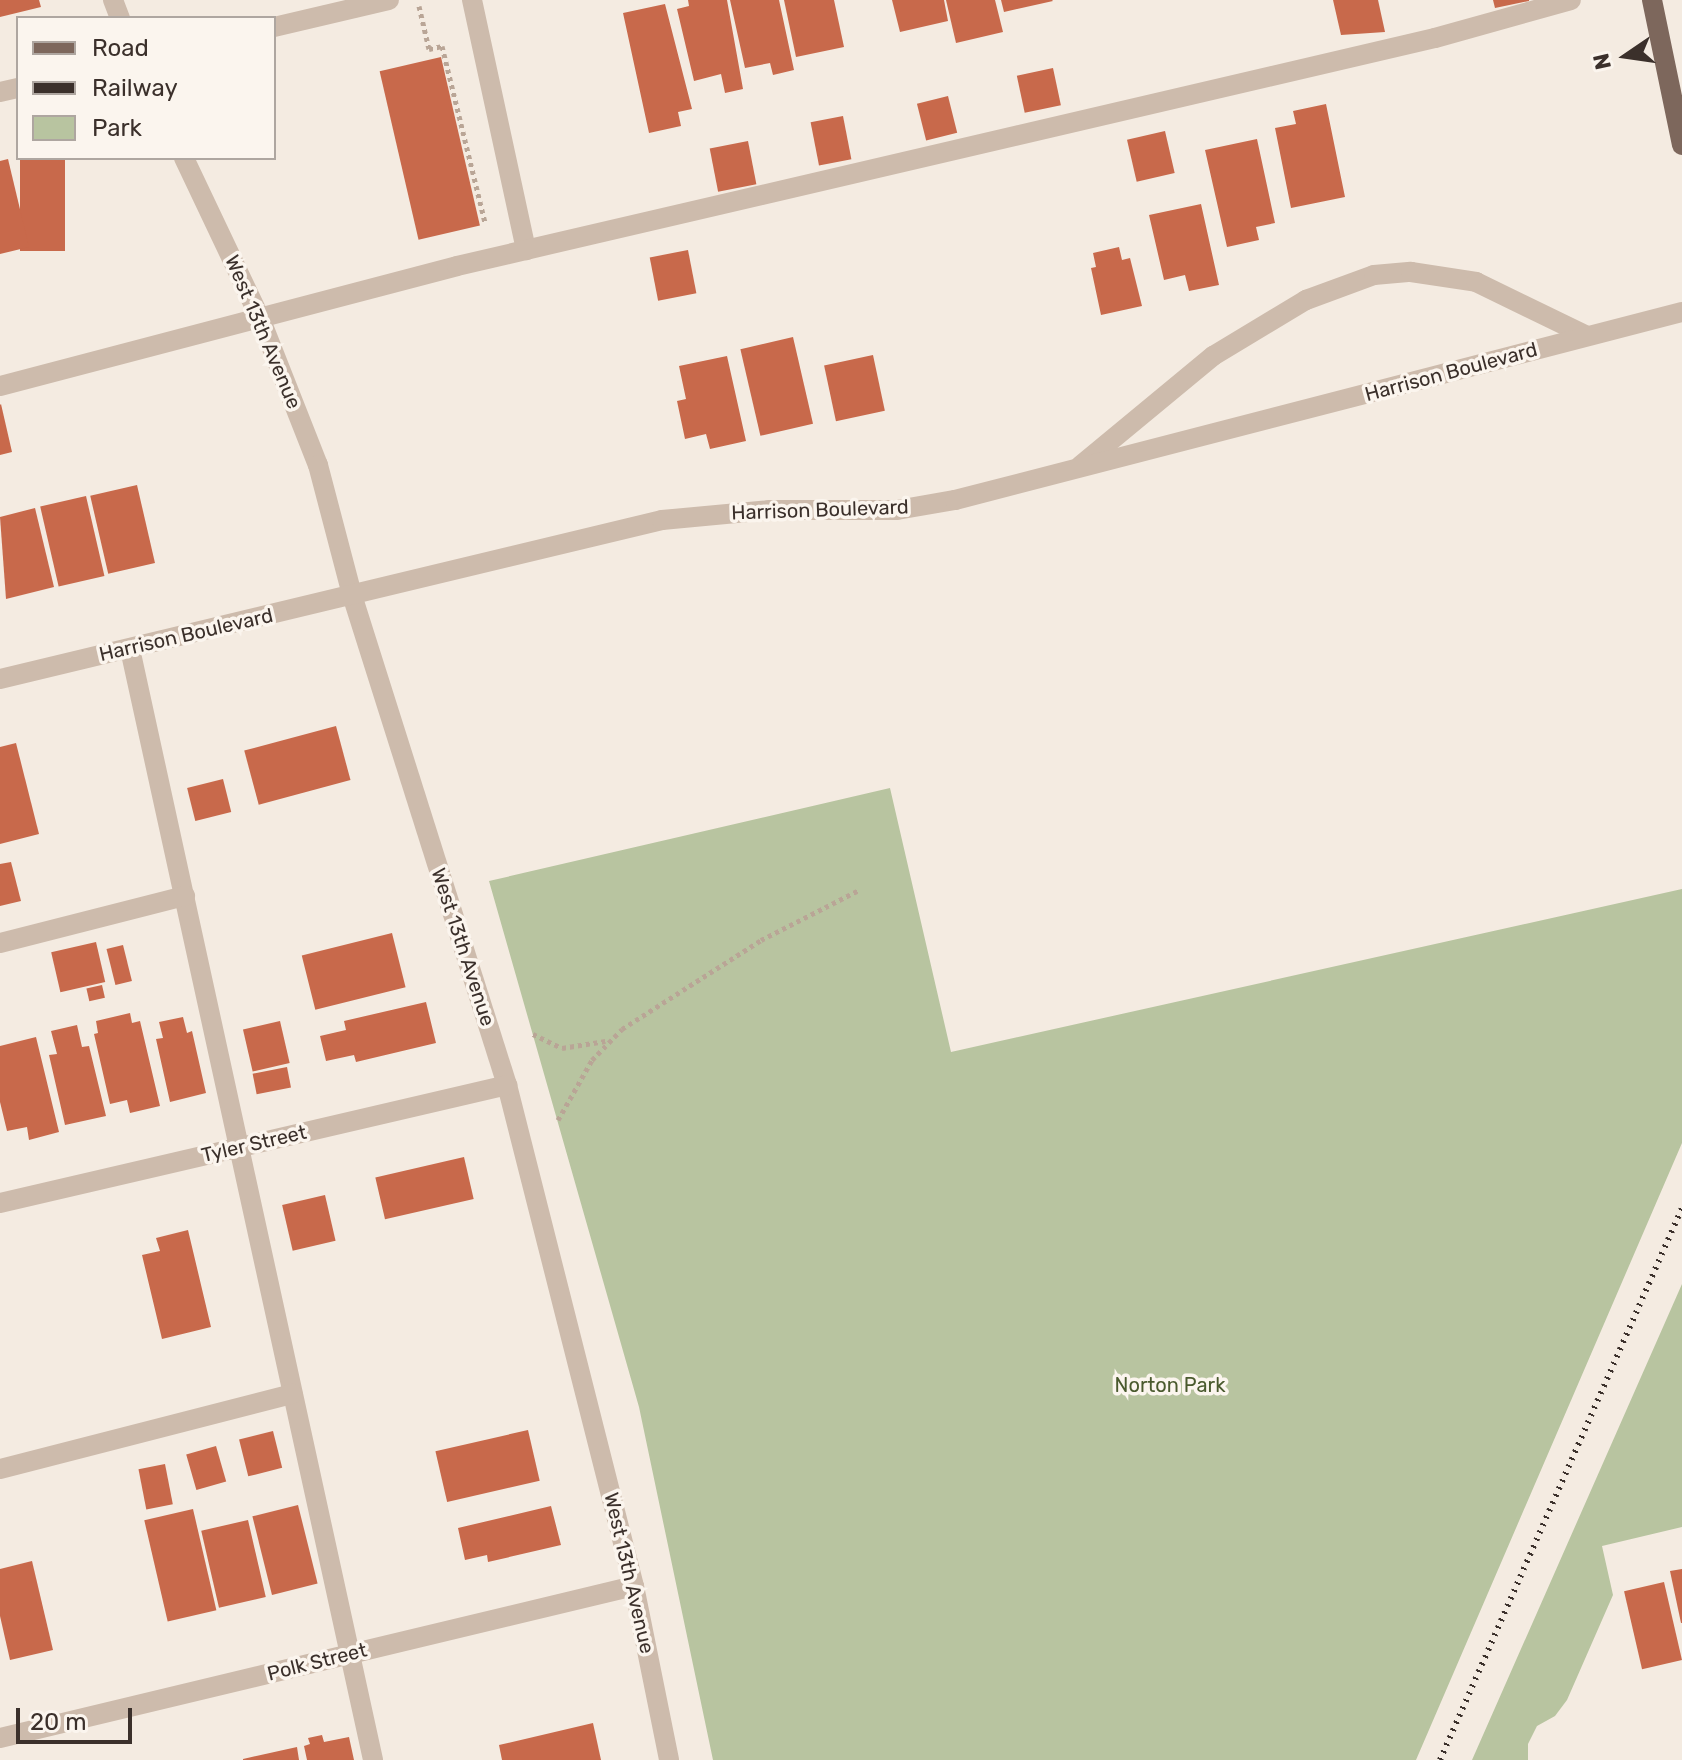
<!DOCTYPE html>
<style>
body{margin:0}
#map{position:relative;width:1682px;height:1760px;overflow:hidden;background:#f4ebe1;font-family:Rubik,sans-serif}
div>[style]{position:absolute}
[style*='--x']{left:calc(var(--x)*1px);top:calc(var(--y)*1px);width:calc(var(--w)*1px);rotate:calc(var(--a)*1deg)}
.green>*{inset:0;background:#b8c4a0}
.building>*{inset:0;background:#c8694b;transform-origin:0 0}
.path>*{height:5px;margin-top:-2.5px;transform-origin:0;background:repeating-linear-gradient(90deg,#b9a596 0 4px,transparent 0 8px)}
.minor>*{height:20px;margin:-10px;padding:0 10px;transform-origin:10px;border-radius:10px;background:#cdbbac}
.major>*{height:20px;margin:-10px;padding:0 10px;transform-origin:10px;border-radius:10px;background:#7d675c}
.rail>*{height:6px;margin-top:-3px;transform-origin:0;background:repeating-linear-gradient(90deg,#3b302b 0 2px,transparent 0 8px)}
span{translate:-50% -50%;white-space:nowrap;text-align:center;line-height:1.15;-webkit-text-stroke:7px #fbf5ee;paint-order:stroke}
.street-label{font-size:20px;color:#3b302b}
.park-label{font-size:20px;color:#4a5a2e}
.legend{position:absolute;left:16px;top:16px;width:260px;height:144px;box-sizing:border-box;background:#fbf5ee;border:2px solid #aea6a0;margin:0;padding:10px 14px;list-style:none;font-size:24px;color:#3b302b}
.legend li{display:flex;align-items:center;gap:16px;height:40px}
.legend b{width:40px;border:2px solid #aea6a0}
.north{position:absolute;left:1586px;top:16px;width:80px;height:80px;-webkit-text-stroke:6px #fbf5ee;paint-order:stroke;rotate:257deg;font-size:22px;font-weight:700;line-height:32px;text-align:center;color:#3b302b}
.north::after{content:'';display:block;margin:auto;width:28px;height:36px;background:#3b302b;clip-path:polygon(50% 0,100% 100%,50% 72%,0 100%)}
.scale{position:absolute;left:16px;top:1708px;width:116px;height:36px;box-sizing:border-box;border:4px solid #3b302b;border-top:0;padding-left:10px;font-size:24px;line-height:28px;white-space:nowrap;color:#3b302b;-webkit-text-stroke:6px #fbf5ee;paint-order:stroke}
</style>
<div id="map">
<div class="green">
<div style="clip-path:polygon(890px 788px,951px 1052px,1682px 889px,1682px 1143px,1416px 1760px,713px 1760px,639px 1407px,489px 881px)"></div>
<div style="clip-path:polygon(1682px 1284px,1682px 1527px,1602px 1546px,1613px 1595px,1567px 1700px,1555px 1716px,1537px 1726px,1528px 1744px,1528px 1760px,1472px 1760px)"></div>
</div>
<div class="building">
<div style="clip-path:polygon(0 0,39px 0,41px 7px,0 17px)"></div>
<div style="clip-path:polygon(688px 0,727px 0,743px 89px,725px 93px,721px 74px,694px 81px,677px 9px,689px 6px)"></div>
<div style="clip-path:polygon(730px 0,779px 0,794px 70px,773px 75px,770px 63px,745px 68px)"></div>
<div style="clip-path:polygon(784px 0,834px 0,844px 47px,796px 57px)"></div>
<div style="clip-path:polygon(892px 0,944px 0,948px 21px,900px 32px)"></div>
<div style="clip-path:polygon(946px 0,995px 0,1003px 32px,956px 43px)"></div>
<div style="clip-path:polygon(1001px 0,1052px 0,1053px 1px,1004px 12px)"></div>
<div style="clip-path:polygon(1333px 0,1378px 0,1385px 32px,1341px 35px)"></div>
<div style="clip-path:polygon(1493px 0,1529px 0,1529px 1px,1495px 8px)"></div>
<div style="clip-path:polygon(665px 4px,692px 109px,678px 112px,681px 126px,649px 133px,623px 13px)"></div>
<div style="left:441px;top:57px;width:173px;height:63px;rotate:77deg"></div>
<div style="left:1053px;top:68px;width:38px;height:37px;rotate:78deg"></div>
<div style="left:948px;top:96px;width:38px;height:32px;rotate:76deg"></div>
<div style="clip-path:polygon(1326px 104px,1345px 197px,1291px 208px,1275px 128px,1296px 124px,1293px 111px)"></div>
<div style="left:843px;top:116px;width:44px;height:33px;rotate:79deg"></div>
<div style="left:1165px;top:131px;width:43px;height:39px;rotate:77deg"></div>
<div style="clip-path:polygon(1257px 139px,1275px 223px,1256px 227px,1259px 240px,1227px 247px,1205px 150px)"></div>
<div style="left:748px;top:141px;width:44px;height:39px;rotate:79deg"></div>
<div style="left:20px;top:158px;width:45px;height:93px"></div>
<div style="clip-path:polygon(8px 159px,29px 247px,0 254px,0 161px)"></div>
<div style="clip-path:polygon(1201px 204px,1219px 285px,1189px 291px,1185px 275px,1164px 280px,1149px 215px)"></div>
<div style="clip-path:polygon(1119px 247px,1122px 260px,1130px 258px,1142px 306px,1101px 315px,1091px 268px,1096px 267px,1093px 253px)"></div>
<div style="left:688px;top:250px;width:44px;height:39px;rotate:79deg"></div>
<div style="left:793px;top:337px;width:89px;height:54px;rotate:77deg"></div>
<div style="left:873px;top:355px;width:57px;height:50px;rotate:78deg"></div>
<div style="clip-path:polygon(727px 356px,746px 441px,710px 449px,706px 434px,685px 439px,677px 401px,686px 399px,679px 366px)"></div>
<div style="clip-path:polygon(1px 404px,12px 452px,0 455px,0 405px)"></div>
<div style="left:137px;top:485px;width:80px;height:48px;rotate:77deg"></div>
<div style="left:86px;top:496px;width:82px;height:47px;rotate:77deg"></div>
<div style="clip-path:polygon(35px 508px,54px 587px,6px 599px,0 517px)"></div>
<div style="left:336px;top:726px;width:56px;height:95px;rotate:75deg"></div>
<div style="clip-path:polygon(16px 743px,39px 834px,0 844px,0 747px)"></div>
<div style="left:223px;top:779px;width:34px;height:37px;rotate:76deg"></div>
<div style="clip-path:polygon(11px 862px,21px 901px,0 906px,0 864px)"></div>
<div style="left:392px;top:933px;width:56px;height:93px;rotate:76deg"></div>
<div style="left:96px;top:942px;width:41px;height:46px;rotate:77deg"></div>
<div style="left:123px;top:945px;width:37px;height:17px;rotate:76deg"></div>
<div style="left:102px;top:985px;width:13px;height:16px;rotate:77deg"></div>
<div style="clip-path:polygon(426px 1002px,436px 1043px,356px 1062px,354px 1055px,326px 1061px,320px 1036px,346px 1030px,344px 1021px)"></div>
<div style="clip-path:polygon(130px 1013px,132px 1023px,140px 1021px,160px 1106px,130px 1113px,127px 1100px,110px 1104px,94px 1034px,98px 1033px,96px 1021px)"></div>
<div style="clip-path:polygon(183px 1017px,187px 1033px,192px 1031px,206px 1093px,170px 1102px,156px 1039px,163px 1038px,159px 1022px)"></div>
<div style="left:280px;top:1021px;width:43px;height:38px;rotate:77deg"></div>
<div style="clip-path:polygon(77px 1025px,82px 1047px,89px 1046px,106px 1116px,65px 1125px,49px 1055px,57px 1054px,51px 1031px)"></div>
<div style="clip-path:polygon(36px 1037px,59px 1132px,29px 1140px,27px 1127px,7px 1131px,0 1102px,0 1046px)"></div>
<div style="left:287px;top:1067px;width:21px;height:35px;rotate:79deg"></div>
<div style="left:464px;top:1157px;width:43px;height:91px;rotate:77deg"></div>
<div style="left:325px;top:1195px;width:47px;height:44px;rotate:77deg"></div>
<div style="clip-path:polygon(188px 1230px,211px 1327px,162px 1339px,142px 1255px,160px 1251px,156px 1238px)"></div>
<div style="left:528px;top:1430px;width:52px;height:95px;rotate:77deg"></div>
<div style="left:273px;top:1431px;width:38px;height:35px;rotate:76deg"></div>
<div style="left:216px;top:1446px;width:37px;height:31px;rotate:74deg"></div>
<div style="left:165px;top:1464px;width:41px;height:27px;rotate:79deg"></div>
<div style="left:298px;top:1505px;width:81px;height:47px;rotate:76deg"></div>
<div style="clip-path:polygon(551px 1506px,561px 1545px,488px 1562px,487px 1555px,465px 1560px,458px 1528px)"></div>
<div style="left:193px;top:1509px;width:104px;height:50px;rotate:77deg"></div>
<div style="left:248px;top:1520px;width:79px;height:48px;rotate:77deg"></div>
<div style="clip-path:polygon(32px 1561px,53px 1650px,10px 1660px,0 1616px,0 1569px)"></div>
<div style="clip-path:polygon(1682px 1569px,1682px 1623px,1681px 1623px,1670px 1571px)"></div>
<div style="left:1664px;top:1582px;width:80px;height:41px;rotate:77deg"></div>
<div style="clip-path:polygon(593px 1723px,601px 1760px,502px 1760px,499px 1745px)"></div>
<div style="clip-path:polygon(322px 1735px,324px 1742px,349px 1737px,354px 1760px,307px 1760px,304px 1746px,310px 1744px,308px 1738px)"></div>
<div style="clip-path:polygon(297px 1747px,299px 1760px,243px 1760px,243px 1759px)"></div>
</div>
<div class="path">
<div style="--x:419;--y:6;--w:44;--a:76.9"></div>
<div style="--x:429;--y:49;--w:13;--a:-13"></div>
<div style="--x:442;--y:46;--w:181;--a:76.3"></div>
<div style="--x:533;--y:1034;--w:32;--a:26"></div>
<div style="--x:562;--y:1048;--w:44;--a:-9.2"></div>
<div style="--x:558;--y:1120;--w:69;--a:-60.5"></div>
<div style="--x:592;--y:1060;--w:43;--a:-45.9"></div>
<div style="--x:622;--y:1029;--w:165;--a:-32.6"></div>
<div style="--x:761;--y:940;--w:110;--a:-27"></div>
</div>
<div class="minor">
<div style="--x:113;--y:0;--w:19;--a:69"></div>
<div style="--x:472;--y:0;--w:256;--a:77.8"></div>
<div style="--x:274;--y:27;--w:118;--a:-13.2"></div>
<div style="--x:0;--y:92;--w:18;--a:-13"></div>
<div style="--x:184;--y:158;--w:177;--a:64.6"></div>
<div style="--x:260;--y:318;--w:158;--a:68.5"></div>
<div style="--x:318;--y:465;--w:134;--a:75.3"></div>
<div style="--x:352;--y:595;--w:514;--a:72.45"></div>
<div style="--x:507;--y:1085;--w:517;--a:75.78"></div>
<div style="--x:634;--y:1586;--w:177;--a:78.6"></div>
<div style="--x:0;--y:386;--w:472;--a:-14.7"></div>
<div style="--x:457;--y:266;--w:1004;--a:-13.12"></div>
<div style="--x:1435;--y:38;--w:141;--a:-15.6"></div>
<div style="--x:1080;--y:466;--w:173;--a:-39.6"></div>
<div style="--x:1213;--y:356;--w:109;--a:-31.1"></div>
<div style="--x:1306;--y:300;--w:72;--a:-20.2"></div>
<div style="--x:1374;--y:275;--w:37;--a:-5"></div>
<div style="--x:1411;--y:272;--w:66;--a:8.7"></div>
<div style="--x:1476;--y:282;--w:123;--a:25.9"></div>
<div style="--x:130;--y:649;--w:1137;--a:77.66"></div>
<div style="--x:0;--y:679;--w:681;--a:-13.51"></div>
<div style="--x:662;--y:520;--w:107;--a:-5.3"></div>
<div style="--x:769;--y:510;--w:128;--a:0"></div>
<div style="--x:897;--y:510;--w:59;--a:-9.8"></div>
<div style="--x:955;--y:500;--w:751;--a:-14.5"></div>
<div style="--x:0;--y:943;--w:191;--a:-14.3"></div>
<div style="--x:0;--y:1203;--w:521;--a:-13.1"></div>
<div style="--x:0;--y:1469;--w:302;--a:-14.4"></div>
<div style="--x:0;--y:1738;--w:652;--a:-13.48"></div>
</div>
<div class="major">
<div style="--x:1652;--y:0;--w:148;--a:78.3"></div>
</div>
<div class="rail">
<div style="--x:1440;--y:1760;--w:603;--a:-66.33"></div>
</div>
<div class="street-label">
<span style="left:263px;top:332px;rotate:67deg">West 13th Avenue</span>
<span style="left:1451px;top:372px;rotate:-15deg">Harrison Boulevard</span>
<span style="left:820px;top:510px;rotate:-2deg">Harrison Boulevard</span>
<span style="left:186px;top:635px;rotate:-13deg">Harrison Boulevard</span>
<span style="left:463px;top:947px;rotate:72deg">West 13th Avenue</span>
<span style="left:254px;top:1144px;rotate:-13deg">Tyler Street</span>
<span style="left:629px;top:1573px;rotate:77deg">West 13th Avenue</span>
<span style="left:317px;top:1662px;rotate:-14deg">Polk Street</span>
</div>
<div class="park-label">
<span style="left:1170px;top:1385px">Norton Park</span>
</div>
<ul class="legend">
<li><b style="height:10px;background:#7d675c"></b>Road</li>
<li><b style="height:10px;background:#3b302b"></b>Railway</li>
<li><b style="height:22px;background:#b8c4a0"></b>Park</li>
</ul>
<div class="north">N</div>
<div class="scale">20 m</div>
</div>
